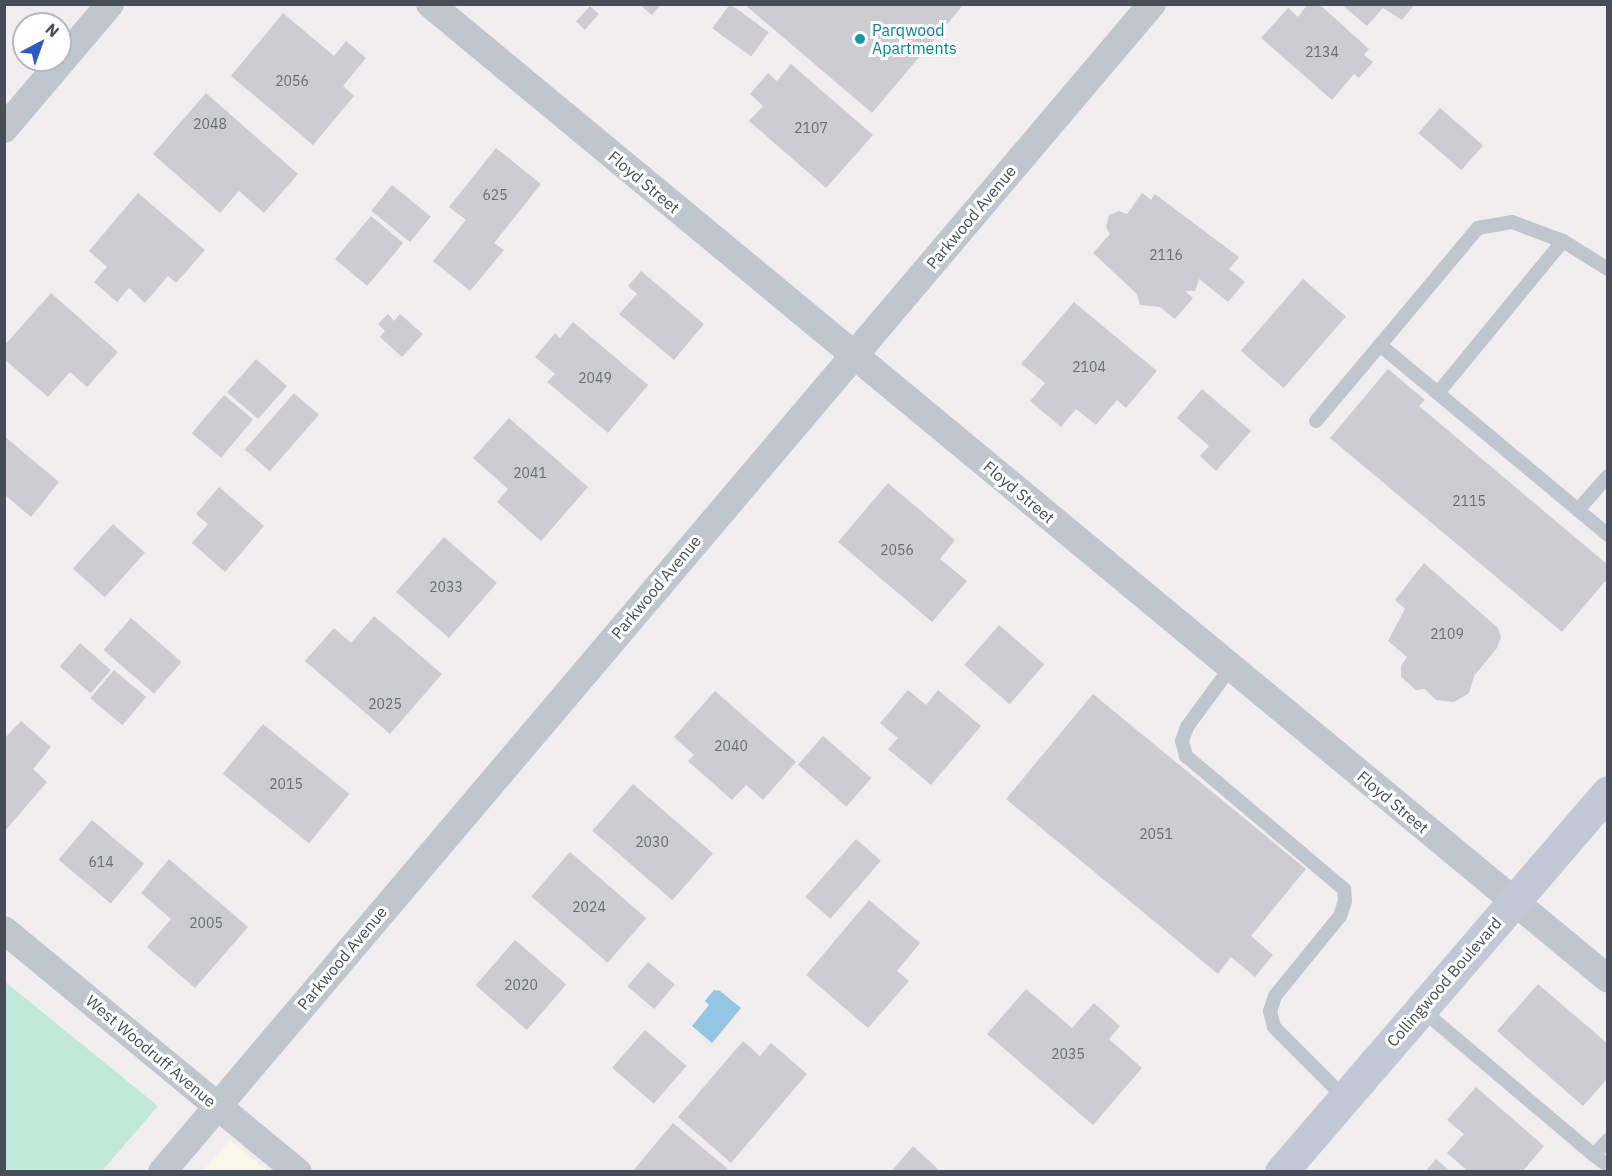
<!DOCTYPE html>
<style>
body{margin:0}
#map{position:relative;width:1612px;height:1176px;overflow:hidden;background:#f0eeee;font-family:"IBM Plex Sans",sans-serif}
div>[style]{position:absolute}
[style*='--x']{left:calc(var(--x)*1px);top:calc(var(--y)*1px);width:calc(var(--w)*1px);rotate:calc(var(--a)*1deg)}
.commercial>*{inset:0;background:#faf7e8}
.green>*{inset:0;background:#c0ead7}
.water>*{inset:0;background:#92c6e2}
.building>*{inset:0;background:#ccccd2;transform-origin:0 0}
.lane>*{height:14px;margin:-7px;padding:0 7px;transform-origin:7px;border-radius:7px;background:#c0c6ce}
.street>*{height:28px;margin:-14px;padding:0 14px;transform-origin:14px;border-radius:14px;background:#c0c6ce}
.secondary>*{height:33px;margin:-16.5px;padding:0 16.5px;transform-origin:16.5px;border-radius:16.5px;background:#c2c8d5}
.dots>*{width:16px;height:16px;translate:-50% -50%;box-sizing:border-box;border:3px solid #fff;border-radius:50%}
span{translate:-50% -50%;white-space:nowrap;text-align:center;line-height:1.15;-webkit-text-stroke:6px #fff;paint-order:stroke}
.number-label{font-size:14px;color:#696e77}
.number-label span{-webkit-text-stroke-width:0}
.culture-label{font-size:16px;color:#0d838f}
.left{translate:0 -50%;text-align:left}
.street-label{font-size:16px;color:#484e59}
.frame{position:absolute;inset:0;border:6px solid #484e59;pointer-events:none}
.north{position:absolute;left:12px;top:12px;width:60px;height:60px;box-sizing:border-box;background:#fff;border:2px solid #b6b8bd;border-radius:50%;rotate:41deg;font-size:16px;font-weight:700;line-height:24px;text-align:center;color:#484e59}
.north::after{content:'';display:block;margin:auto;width:21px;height:27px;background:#2c5acc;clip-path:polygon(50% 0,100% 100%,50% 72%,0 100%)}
</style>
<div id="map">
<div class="commercial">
<div style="clip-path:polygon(230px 1140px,268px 1171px,203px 1171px)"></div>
</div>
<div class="green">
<div style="clip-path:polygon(4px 981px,158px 1106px,102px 1171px,5px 1171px)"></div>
</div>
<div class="water">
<div style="clip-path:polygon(714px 990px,720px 991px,741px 1008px,712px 1043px,692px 1026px,709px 1005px,705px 1001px)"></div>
</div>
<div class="building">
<div style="clip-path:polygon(639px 4px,661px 4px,652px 15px)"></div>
<div style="left:730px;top:4px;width:48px;height:30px;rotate:36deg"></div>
<div style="clip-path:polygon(744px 4px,964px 4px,872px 113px)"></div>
<div style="clip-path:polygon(1308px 4px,1319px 4px,1369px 49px,1364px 55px,1373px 62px,1359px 78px,1354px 74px,1332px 100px,1261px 38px,1288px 8px,1298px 17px)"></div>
<div style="clip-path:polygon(1341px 4px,1415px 4px,1402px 20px,1383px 8px,1367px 26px)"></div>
<div style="left:590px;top:6px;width:12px;height:21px;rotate:42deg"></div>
<div style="clip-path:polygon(283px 13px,334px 56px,346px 41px,366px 58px,343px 86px,354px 96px,313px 145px,231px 76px)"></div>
<div style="clip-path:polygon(791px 64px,873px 135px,826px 188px,749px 121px,763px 106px,750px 94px,768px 73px,777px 81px)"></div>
<div style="clip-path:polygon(206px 93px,298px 174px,264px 213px,239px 191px,220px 213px,153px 154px)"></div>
<div style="left:1440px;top:108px;width:57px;height:33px;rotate:41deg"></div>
<div style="clip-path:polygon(496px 148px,541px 184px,494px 243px,504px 250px,470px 291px,433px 261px,466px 220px,449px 207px)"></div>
<div style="left:392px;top:185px;width:50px;height:33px;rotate:39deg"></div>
<div style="clip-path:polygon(138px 193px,205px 250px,176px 283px,168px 276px,145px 303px,129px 288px,117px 302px,94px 282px,107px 267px,89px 251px)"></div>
<div style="clip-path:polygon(1142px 193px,1151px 200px,1155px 194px,1239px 257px,1229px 269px,1245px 282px,1228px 302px,1199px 279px,1195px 291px,1185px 291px,1193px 298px,1175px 319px,1160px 307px,1140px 305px,1137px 294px,1093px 253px,1110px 234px,1106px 227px,1109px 215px,1119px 211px,1127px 214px)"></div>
<div style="left:371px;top:216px;width:42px;height:56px;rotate:40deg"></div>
<div style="clip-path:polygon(641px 271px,704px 324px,674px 360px,619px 314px,637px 294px,628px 286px)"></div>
<div style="left:1303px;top:279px;width:57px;height:95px;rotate:41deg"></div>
<div style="clip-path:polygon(51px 293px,118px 352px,87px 387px,70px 372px,48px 397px,4px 359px,4px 346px)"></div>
<div style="clip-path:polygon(1074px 302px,1157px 371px,1126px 408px,1117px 400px,1096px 425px,1076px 409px,1061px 427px,1030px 401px,1045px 383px,1021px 364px)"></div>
<div style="clip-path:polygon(388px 314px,394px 321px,400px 314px,423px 334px,402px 357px,380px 337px,385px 331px,378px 324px)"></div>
<div style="clip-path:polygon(573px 322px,648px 385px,608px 433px,547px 382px,555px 374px,535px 357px,555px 333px,560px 338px)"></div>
<div style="left:256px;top:359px;width:41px;height:44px;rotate:41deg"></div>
<div style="clip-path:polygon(1388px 369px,1425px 400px,1419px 406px,1608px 565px,1608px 578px,1562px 632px,1330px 438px)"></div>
<div style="clip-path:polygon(1202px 389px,1251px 431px,1216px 471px,1200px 456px,1209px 446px,1177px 418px)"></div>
<div style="left:294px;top:393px;width:33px;height:75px;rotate:41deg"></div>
<div style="left:224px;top:395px;width:38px;height:50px;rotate:40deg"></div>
<div style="clip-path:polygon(509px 418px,588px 487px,541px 541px,497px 502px,508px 489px,473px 458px)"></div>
<div style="clip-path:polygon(4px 436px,59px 482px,31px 517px,4px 494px)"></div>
<div style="clip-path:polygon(888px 483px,955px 540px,940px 559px,967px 581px,932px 622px,838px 542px)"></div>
<div style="clip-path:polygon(219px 487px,264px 526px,225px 572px,192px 543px,208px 524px,196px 514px)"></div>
<div style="left:113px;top:524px;width:43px;height:60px;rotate:42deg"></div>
<div style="left:444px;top:537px;width:70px;height:73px;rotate:41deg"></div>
<div style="clip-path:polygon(1424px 563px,1498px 628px,1501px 637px,1497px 648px,1474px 676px,1469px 693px,1454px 702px,1436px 700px,1425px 689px,1416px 690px,1401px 677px,1401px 666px,1407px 657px,1388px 641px,1405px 609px,1395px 600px)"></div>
<div style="clip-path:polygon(374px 616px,442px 674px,390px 734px,305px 661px,334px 628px,351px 643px)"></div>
<div style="left:131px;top:618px;width:67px;height:42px;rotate:41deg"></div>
<div style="left:999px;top:625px;width:60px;height:53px;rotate:41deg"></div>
<div style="left:80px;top:643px;width:41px;height:31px;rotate:41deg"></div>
<div style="left:114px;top:670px;width:42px;height:37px;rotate:40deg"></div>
<div style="clip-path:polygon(908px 690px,926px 705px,938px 690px,981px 726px,931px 785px,888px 749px,898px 738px,880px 723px)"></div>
<div style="clip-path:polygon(715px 691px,796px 762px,763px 800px,746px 785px,732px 800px,688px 761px,694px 755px,674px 737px)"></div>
<div style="clip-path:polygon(1093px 694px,1306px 869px,1251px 936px,1273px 955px,1255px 977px,1231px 957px,1218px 974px,1006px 799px)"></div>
<div style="clip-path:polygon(21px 721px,51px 747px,33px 769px,47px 782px,4px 832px,4px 739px)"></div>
<div style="left:263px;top:724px;width:111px;height:64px;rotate:39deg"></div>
<div style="left:823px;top:736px;width:64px;height:38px;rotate:41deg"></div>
<div style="left:633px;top:784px;width:106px;height:62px;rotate:41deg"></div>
<div style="left:92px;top:820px;width:68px;height:52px;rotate:40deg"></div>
<div style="left:856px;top:839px;width:33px;height:77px;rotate:41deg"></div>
<div style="left:570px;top:852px;width:101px;height:59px;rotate:41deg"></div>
<div style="clip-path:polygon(169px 859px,248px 927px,195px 988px,147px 947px,171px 919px,141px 893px)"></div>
<div style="clip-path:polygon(869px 900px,920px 943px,897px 971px,909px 981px,868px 1028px,806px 975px)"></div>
<div style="left:515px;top:940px;width:68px;height:60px;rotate:41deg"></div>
<div style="left:648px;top:962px;width:35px;height:32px;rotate:40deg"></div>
<div style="clip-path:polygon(1538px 984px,1608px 1044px,1608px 1078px,1583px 1106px,1497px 1031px)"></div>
<div style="clip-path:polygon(1026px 989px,1072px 1028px,1094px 1003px,1120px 1026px,1109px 1039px,1142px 1068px,1093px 1125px,987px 1034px)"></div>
<div style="left:645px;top:1030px;width:55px;height:50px;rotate:41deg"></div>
<div style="clip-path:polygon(743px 1041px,760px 1056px,771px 1043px,807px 1074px,731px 1163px,678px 1117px)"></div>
<div style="clip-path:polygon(1476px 1087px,1544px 1146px,1522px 1172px,1469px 1172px,1447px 1153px,1464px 1134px,1447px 1120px)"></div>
<div style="clip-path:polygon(673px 1123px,728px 1169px,725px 1172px,632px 1172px)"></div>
<div style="clip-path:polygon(913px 1146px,941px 1172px,891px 1172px)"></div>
<div style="clip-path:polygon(1436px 1159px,1451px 1172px,1425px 1172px)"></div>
</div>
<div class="lane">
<div style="--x:1380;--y:345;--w:153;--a:-50.1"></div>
<div style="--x:1478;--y:228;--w:35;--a:-10"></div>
<div style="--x:1512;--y:222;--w:54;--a:20.4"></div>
<div style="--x:1563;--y:241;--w:53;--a:31.9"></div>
<div style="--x:1438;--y:393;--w:197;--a:-50.6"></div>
<div style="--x:1316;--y:421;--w:99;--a:-49.9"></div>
<div style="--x:1380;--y:345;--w:297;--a:39.8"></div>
<div style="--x:1578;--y:510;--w:45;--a:-48.6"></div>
<div style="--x:1231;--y:667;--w:74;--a:126.3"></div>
<div style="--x:1187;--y:727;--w:15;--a:110"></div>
<div style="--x:1182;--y:741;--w:16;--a:75"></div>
<div style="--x:1186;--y:756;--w:207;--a:40.1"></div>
<div style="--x:1344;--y:889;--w:12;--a:85"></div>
<div style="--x:1345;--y:901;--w:16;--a:108"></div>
<div style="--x:1340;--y:916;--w:103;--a:129.1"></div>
<div style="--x:1275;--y:996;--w:16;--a:108"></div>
<div style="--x:1270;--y:1011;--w:16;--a:76"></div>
<div style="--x:1274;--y:1027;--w:100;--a:45"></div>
<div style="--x:1421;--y:1009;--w:226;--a:40.2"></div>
<div style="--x:1594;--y:1155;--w:21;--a:-47"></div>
<div style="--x:1594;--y:1155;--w:18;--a:38"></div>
</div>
<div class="street">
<div style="--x:430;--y:4;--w:1529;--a:39.61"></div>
<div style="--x:4;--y:129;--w:164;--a:-49.7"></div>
<div style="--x:4;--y:930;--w:381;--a:39.5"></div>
<div style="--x:162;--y:1172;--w:1531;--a:-49.72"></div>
</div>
<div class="secondary">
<div style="--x:1281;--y:1172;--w:501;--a:-49.29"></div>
</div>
<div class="dots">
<div style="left:860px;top:39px;background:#0f9aa8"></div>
</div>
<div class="number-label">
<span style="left:1322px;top:52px">2134</span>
<span style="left:292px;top:81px">2056</span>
<span style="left:210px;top:124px">2048</span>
<span style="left:811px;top:128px">2107</span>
<span style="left:495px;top:195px">625</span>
<span style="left:1166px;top:255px">2116</span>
<span style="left:1089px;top:367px">2104</span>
<span style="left:595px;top:378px">2049</span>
<span style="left:530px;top:473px">2041</span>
<span style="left:1469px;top:501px">2115</span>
<span style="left:897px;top:550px">2056</span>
<span style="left:446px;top:587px">2033</span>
<span style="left:1447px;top:634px">2109</span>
<span style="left:385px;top:704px">2025</span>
<span style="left:731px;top:746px">2040</span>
<span style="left:286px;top:784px">2015</span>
<span style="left:1156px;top:834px">2051</span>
<span style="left:652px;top:842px">2030</span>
<span style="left:101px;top:862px">614</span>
<span style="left:589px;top:907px">2024</span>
<span style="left:206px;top:923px">2005</span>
<span style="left:521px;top:985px">2020</span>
<span style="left:1068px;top:1054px">2035</span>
</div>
<div class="culture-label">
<span class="left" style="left:872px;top:39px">Parqwood<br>Apartments</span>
</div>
<div class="street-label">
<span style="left:644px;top:182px;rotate:40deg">Floyd Street</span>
<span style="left:971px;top:217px;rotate:-50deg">Parkwood Avenue</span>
<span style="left:1019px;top:492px;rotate:40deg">Floyd Street</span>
<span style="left:656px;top:587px;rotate:-50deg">Parkwood Avenue</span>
<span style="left:1393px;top:802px;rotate:40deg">Floyd Street</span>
<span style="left:342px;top:958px;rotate:-50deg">Parkwood Avenue</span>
<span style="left:1444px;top:982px;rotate:-49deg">Collingwood Boulevard</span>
<span style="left:151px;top:1051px;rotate:40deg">West Woodruff Avenue</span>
</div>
<div class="frame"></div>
<div class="north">N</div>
</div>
